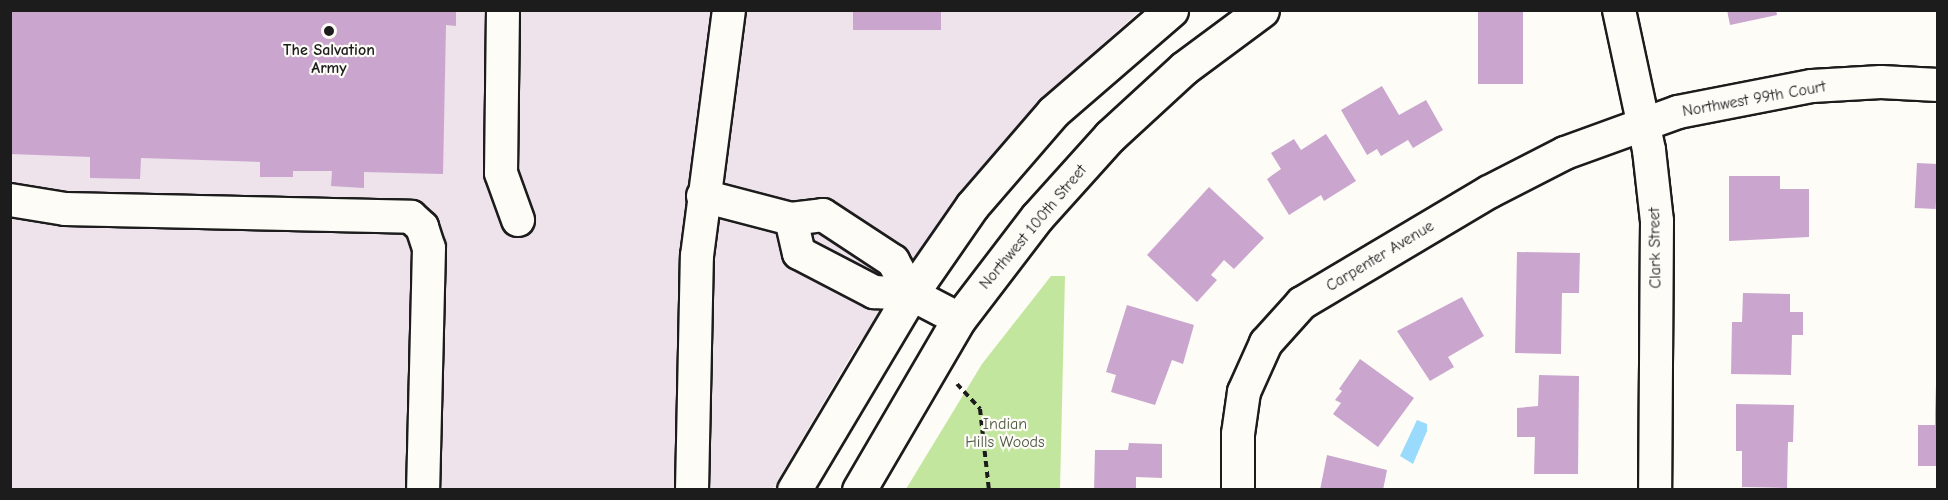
<!DOCTYPE html>
<style>
body{margin:0}
#map{position:relative;width:1948px;height:500px;overflow:hidden;background:#fdfcf7;font-family:"Comic Neue",sans-serif}
div>[style]{position:absolute}
[style*='--x']{left:calc(var(--x)*1px);top:calc(var(--y)*1px);width:calc(var(--w)*1px);rotate:calc(var(--a)*1deg)}
.built>*{inset:0;background:#eee2eb}
.green>*{inset:0;background:#c3e69f}
.water>*{inset:0;background:#9adafc}
.building>*{inset:0;background:#caa6cf;transform-origin:0 0}
.path>*{height:4px;margin-top:-2px;transform-origin:0;background:repeating-linear-gradient(90deg,#1c1c1c 0 6px,transparent 0 10.5px)}
.roads{filter:drop-shadow(2px 0 #1c1c1c) drop-shadow(-2px 0 #1c1c1c) drop-shadow(0 2px #1c1c1c) drop-shadow(0 -2px #1c1c1c)}
.minor>*{height:32px;margin:-16px;padding:0 16px;transform-origin:16px;border-radius:16px;background:#fdfcf7}
.major>*{height:33px;margin:-16.5px;padding:0 16.5px;transform-origin:16.5px;border-radius:16.5px;background:#fdfcf7}
.dots>*{width:16px;height:16px;translate:-50% -50%;box-sizing:border-box;border:3px solid #fdfcf7;border-radius:50%}
span{translate:-50% -50%;white-space:nowrap;text-align:center;line-height:1.15;-webkit-text-stroke:4.5px #fdfcf7;paint-order:stroke}
.poi-label{font-size:16px;color:#1c1c1c;font-weight:700}
.street-label{font-size:16px;color:#1c1c1c}
.park-label{font-size:16px;color:#4e5943}
.frame{position:absolute;inset:0;border:12px solid #1c1c1c;pointer-events:none}
</style>
<div id="map">
<div class="built">
<div style="clip-path:polygon(10px 11px,1140px 11px,1043px 97px,959px 196px,855px 349px,772px 490px,11px 489px)"></div>
</div>
<div class="green">
<div style="clip-path:polygon(1051px 276px,1065px 276px,1060px 489px,906px 489px,982px 364px)"></div>
</div>
<div class="water">
<div style="clip-path:polygon(1417px 420px,1427px 424px,1427px 431px,1413px 464px,1400px 456px)"></div>
</div>
<div class="building">
<div style="clip-path:polygon(10px 10px,456px 10px,456px 26px,446px 25px,443px 174px,364px 172px,364px 188px,331px 186px,332px 171px,293px 171px,293px 177px,260px 177px,260px 162px,141px 158px,140px 179px,90px 178px,90px 157px,10px 154px)"></div>
<div style="left:853px;top:10px;width:88px;height:20px"></div>
<div style="left:1478px;top:10px;width:45px;height:74px"></div>
<div style="clip-path:polygon(1727px 10px,1776px 10px,1777px 15px,1730px 25px)"></div>
<div style="clip-path:polygon(1382px 86px,1399px 115px,1426px 100px,1443px 130px,1413px 148px,1408px 140px,1381px 156px,1377px 149px,1367px 155px,1341px 110px)"></div>
<div style="clip-path:polygon(1326px 134px,1356px 181px,1324px 201px,1321px 195px,1289px 215px,1267px 179px,1281px 169px,1271px 153px,1294px 139px,1301px 150px)"></div>
<div style="left:1917px;top:163px;width:21px;height:45px;rotate:3deg"></div>
<div style="clip-path:polygon(1729px 176px,1780px 176px,1780px 189px,1809px 189px,1809px 237px,1729px 241px)"></div>
<div style="clip-path:polygon(1209px 187px,1264px 238px,1234px 269px,1224px 260px,1211px 275px,1217px 280px,1197px 302px,1147px 255px)"></div>
<div style="clip-path:polygon(1517px 252px,1580px 253px,1579px 293px,1562px 293px,1561px 354px,1515px 353px)"></div>
<div style="clip-path:polygon(1743px 293px,1790px 294px,1790px 312px,1803px 312px,1803px 335px,1792px 335px,1791px 375px,1731px 374px,1732px 322px,1742px 322px)"></div>
<div style="clip-path:polygon(1462px 297px,1484px 336px,1448px 357px,1454px 367px,1430px 381px,1397px 331px)"></div>
<div style="clip-path:polygon(1127px 305px,1194px 325px,1183px 364px,1172px 360px,1155px 405px,1111px 392px,1116px 375px,1106px 372px)"></div>
<div style="clip-path:polygon(1360px 359px,1414px 398px,1378px 447px,1333px 414px,1341px 403px,1335px 400px,1342px 391px,1339px 389px)"></div>
<div style="clip-path:polygon(1539px 375px,1579px 376px,1578px 474px,1534px 474px,1535px 437px,1517px 437px,1517px 408px,1538px 406px)"></div>
<div style="clip-path:polygon(1935px 384px,1938px 466px,1918px 466px,1918px 425px,1935px 425px)"></div>
<div style="clip-path:polygon(1736px 404px,1794px 405px,1793px 442px,1788px 442px,1787px 488px,1742px 487px,1742px 451px,1736px 451px)"></div>
<div style="clip-path:polygon(1129px 443px,1162px 444px,1162px 478px,1136px 477px,1136px 490px,1094px 490px,1095px 450px,1128px 450px)"></div>
<div style="clip-path:polygon(1327px 455px,1387px 470px,1383px 490px,1320px 490px)"></div>
</div>
<div class="path">
<div style="--x:957;--y:384;--w:34;--a:47"></div>
<div style="--x:980;--y:409;--w:81;--a:83.7"></div>
</div>
<div class="roads">
<div class="minor">
<div style="--x:503;--y:10;--w:163;--a:90.7"></div>
<div style="--x:501;--y:173;--w:50;--a:70.1"></div>
<div style="--x:1619;--y:10;--w:143;--a:77.9"></div>
<div style="--x:1649;--y:150;--w:71;--a:83.6"></div>
<div style="--x:1657;--y:221;--w:269;--a:90.4"></div>
<div style="--x:703;--y:196;--w:91;--a:14.6"></div>
<div style="--x:791;--y:219;--w:32;--a:-7"></div>
<div style="--x:823;--y:215;--w:84;--a:33.3"></div>
<div style="--x:893;--y:261;--w:38;--a:61"></div>
<div style="--x:10;--y:200;--w:56;--a:9.3"></div>
<div style="--x:65;--y:209;--w:346;--a:1.3"></div>
<div style="--x:411;--y:217;--w:15;--a:42"></div>
<div style="--x:422;--y:227;--w:22;--a:72"></div>
<div style="--x:429;--y:248;--w:242;--a:91.4"></div>
<div style="--x:791;--y:219;--w:35;--a:77"></div>
<div style="--x:799;--y:253;--w:85;--a:27.5"></div>
<div style="--x:874;--y:292;--w:37;--a:3"></div>
<div style="--x:911;--y:294;--w:54;--a:27.5"></div>
<div style="--x:692;--y:490;--w:234;--a:-88.8"></div>
<div style="--x:697;--y:256;--w:248;--a:-82.6"></div>
<div style="--x:1238;--y:490;--w:56;--a:-90"></div>
<div style="--x:1238;--y:434;--w:42;--a:-81.9"></div>
<div style="--x:1244;--y:392;--w:54;--a:-65.8"></div>
<div style="--x:1266;--y:343;--w:54;--a:-48"></div>
<div style="--x:1302;--y:303;--w:217;--a:-30.7"></div>
<div style="--x:1489;--y:192;--w:85;--a:-27.2"></div>
<div style="--x:1565;--y:153;--w:120;--a:-19.9"></div>
<div style="--x:1678;--y:112;--w:136;--a:-11"></div>
<div style="--x:1812;--y:86;--w:69;--a:-3.3"></div>
<div style="--x:1881;--y:82;--w:57;--a:3"></div>
</div>
<div class="major">
<div style="--x:794;--y:490;--w:228;--a:-59.2"></div>
<div style="--x:911;--y:294;--w:107;--a:-55.3"></div>
<div style="--x:972;--y:206;--w:124;--a:-49.2"></div>
<div style="--x:1053;--y:112;--w:156;--a:-40.8"></div>
<div style="--x:859;--y:490;--w:198;--a:-59.7"></div>
<div style="--x:959;--y:319;--w:128;--a:-52.6"></div>
<div style="--x:1037;--y:217;--w:109;--a:-48"></div>
<div style="--x:1110;--y:136;--w:100;--a:-42.6"></div>
<div style="--x:1184;--y:68;--w:97;--a:-36.6"></div>
</div>
</div>
<div class="dots">
<div style="left:329px;top:31px;background:#1c1c1c"></div>
</div>
<div class="poi-label">
<span style="left:329px;top:59px">The Salvation<br>Army</span>
</div>
<div class="street-label">
<span style="left:1754px;top:99px;rotate:-10deg">Northwest 99th Court</span>
<span style="left:1033px;top:227px;rotate:-50deg">Northwest 100th Street</span>
<span style="left:1655px;top:248px;rotate:-91deg">Clark Street</span>
<span style="left:1380px;top:256px;rotate:-31deg">Carpenter Avenue</span>
</div>
<div class="park-label">
<span style="left:1005px;top:433px">Indian<br>Hills Woods</span>
</div>
<div class="frame"></div>
</div>
